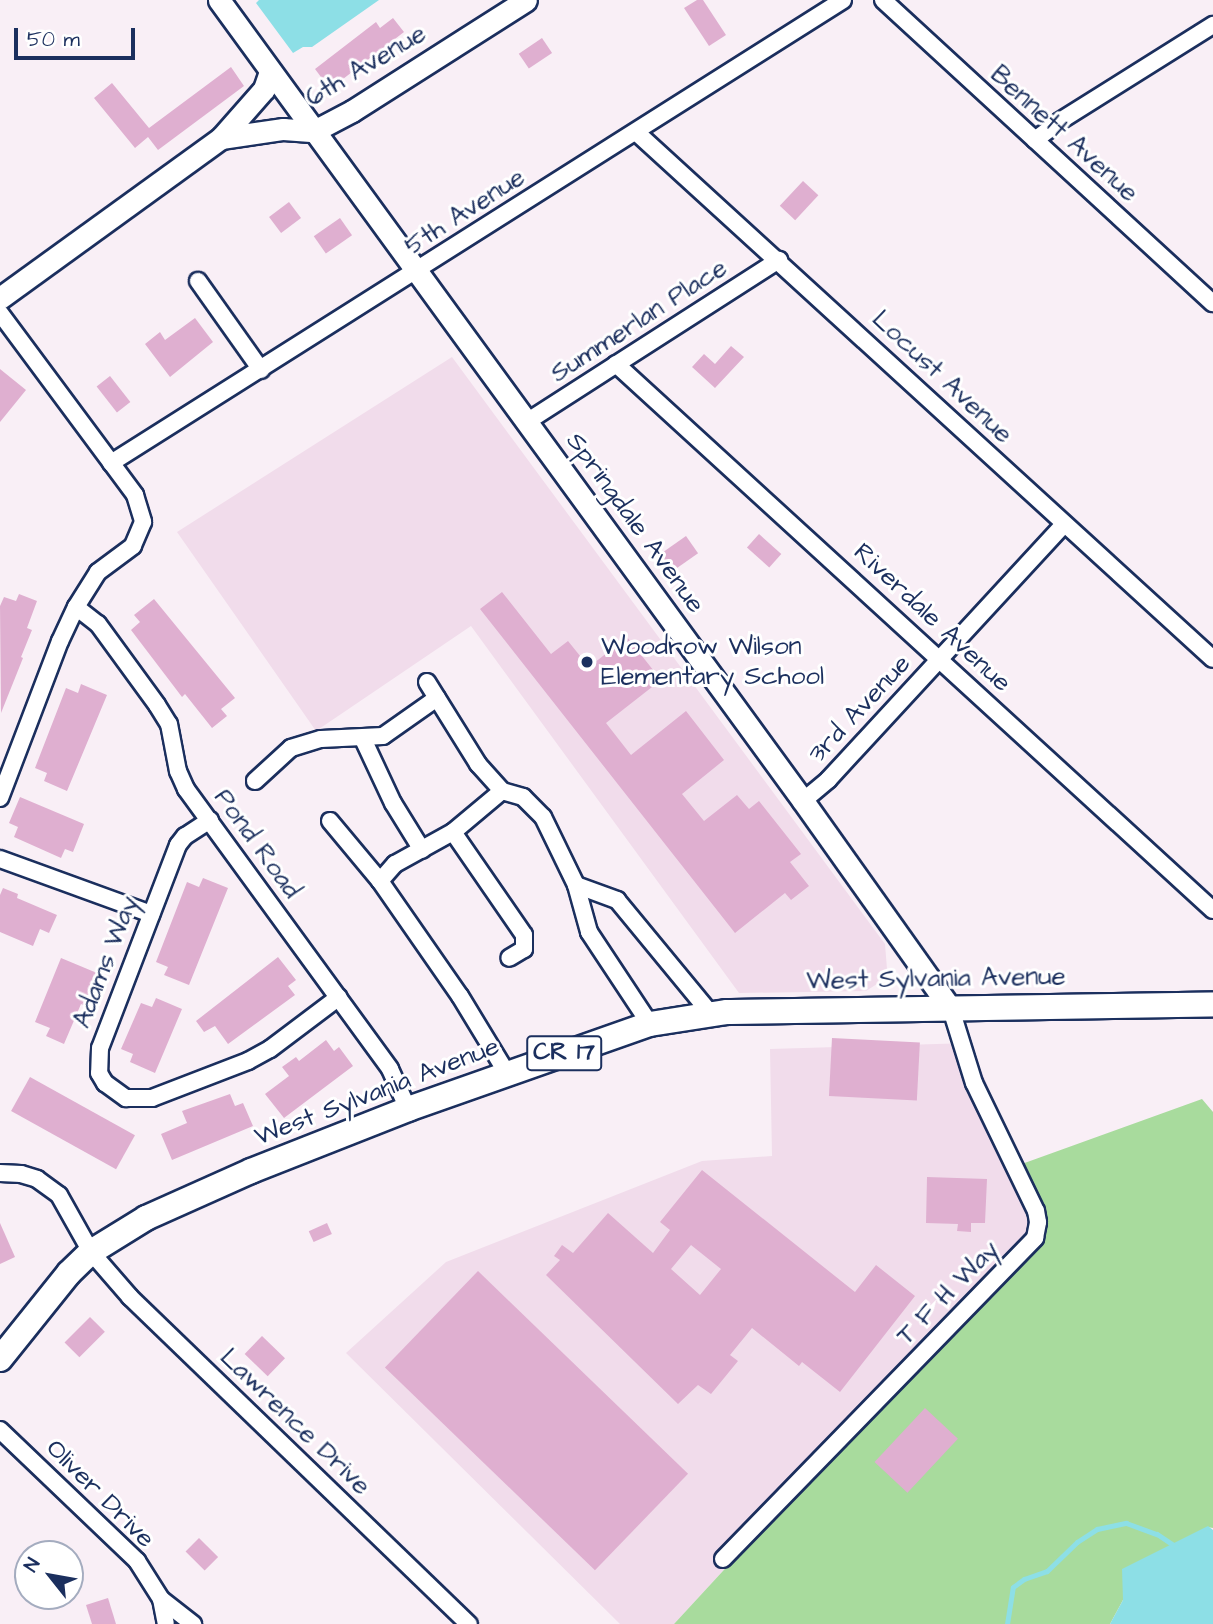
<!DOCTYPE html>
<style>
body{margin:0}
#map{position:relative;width:1213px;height:1624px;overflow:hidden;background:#f9eff6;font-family:"Architects Daughter",sans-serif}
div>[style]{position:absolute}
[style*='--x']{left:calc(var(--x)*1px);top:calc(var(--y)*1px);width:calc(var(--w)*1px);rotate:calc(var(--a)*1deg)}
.built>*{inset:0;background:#f1dceb}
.green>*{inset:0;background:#a8db9d}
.water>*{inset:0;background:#8ddfe6}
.stream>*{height:5px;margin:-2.5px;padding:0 2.5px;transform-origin:2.5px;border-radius:2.5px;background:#8ddfe6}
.building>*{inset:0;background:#dfafd0;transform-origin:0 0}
.roads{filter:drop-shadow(2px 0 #1b2f5e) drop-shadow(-2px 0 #1b2f5e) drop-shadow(0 2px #1b2f5e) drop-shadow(0 -2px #1b2f5e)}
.street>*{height:16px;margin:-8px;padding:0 8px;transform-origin:8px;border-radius:8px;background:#fff}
.secondary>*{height:21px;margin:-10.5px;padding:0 10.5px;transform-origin:10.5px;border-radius:10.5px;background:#fff}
.primary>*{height:24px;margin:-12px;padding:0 12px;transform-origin:12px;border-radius:12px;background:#fff}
.dots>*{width:19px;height:19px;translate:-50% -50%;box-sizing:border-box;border:4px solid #fff;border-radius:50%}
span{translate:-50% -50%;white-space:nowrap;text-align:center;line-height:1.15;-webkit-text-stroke:6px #fff;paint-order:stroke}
.shield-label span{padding:2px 5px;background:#fff;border:2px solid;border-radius:5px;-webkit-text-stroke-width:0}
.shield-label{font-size:24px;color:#1b2f5e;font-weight:700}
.street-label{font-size:26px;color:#1b2f5e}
.poi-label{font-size:26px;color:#1b2f5e}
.left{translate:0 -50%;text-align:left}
.north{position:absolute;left:14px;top:1540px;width:70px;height:70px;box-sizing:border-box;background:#fff;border:2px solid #a4acbf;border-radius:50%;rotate:301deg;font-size:19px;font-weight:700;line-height:28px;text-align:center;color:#1b2f5e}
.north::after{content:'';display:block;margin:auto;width:24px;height:32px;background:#1b2f5e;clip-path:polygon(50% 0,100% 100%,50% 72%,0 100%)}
.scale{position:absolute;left:14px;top:28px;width:121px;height:32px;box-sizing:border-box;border:4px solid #1b2f5e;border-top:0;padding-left:9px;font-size:21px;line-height:24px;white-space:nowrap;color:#1b2f5e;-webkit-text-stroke:5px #fff;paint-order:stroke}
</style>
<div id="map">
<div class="built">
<div style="clip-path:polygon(452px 357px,885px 944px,887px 969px,880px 982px,866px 991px,739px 993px,471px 626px,316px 731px,177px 532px)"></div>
<div style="clip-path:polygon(970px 1043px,1048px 1232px,963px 1323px,769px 1521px,674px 1624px,620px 1624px,346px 1353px,446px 1262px,702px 1161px,772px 1156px,770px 1049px)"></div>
</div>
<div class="green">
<div style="clip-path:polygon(1202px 1099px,1213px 1112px,1213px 1528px,1207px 1527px,1123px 1600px,1110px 1624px,674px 1624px,769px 1521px,963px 1323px,1047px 1232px,1019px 1165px)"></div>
</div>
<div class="water">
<div style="clip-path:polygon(259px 0,379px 0,312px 47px,303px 47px,293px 53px,256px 3px)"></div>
<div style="clip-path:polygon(1208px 1526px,1213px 1530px,1213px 1624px,1110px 1624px,1123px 1600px,1122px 1569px)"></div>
</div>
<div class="stream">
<div style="--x:1007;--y:1624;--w:37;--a:-81"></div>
<div style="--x:1013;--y:1587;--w:14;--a:-36"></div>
<div style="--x:1024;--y:1579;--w:24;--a:-19"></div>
<div style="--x:1047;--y:1571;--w:42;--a:-44"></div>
<div style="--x:1077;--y:1542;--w:24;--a:-33"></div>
<div style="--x:1097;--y:1529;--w:30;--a:-12"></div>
<div style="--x:1126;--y:1523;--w:33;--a:20"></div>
<div style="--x:1157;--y:1534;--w:23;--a:34"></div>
</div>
<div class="building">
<div style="clip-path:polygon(697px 0,703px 0,726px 35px,709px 46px,684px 8px)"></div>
<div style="clip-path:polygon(393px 18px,404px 32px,330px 89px,315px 69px,376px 22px,380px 28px)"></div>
<div style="left:542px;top:38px;width:18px;height:28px;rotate:56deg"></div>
<div style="clip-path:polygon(231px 67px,244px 86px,158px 150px,148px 137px,135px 148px,94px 98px,112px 83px,149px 128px)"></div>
<div style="left:803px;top:181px;width:21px;height:34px;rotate:43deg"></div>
<div style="left:289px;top:202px;width:20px;height:25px;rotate:53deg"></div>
<div style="left:340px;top:218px;width:21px;height:32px;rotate:55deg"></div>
<div style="clip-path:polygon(195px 318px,213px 342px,170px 377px,145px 344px,160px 332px,165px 340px)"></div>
<div style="clip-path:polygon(731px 346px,744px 357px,715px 388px,692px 367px,704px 354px,715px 364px)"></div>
<div style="clip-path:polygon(0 369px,26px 390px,0 422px)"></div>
<div style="left:110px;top:376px;width:33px;height:17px;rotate:52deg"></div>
<div style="left:759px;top:534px;width:30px;height:18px;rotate:42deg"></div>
<div style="left:686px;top:536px;width:21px;height:33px;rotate:55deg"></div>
<div style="clip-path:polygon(502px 592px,551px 654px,568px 641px,589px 667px,627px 637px,661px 680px,606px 723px,631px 755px,686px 711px,724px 760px,682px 794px,704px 821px,737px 795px,749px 809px,759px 801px,801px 854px,790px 862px,809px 886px,791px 900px,785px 893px,735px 933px,480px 609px)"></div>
<div style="clip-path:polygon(19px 594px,37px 601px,27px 628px,32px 630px,21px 657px,23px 658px,1px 713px,0 606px,4px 597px,16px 601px)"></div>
<div style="clip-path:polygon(154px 599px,235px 698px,221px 709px,227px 716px,212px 728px,185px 694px,182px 697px,131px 630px,140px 622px,134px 615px)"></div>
<div style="clip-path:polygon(81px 684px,107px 695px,67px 791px,44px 781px,47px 773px,35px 768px,66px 688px,78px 693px)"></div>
<div style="clip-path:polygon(20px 797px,84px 824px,73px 852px,65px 849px,61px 858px,14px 837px,18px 827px,9px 823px)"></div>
<div style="clip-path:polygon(203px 878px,228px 888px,189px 985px,164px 975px,168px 967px,156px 962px,187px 882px,199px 887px)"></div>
<div style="clip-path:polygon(3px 888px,18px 894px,17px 898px,57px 915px,49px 933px,40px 929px,33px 946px,0 932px,0 895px)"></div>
<div style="clip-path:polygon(278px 957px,296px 980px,288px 986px,295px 995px,228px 1044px,215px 1026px,204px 1032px,196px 1021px)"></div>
<div style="clip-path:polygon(61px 958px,97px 973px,85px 1006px,81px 1004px,64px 1044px,46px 1036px,50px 1028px,35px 1022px)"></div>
<div style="clip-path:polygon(156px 998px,182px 1009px,155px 1073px,130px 1062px,133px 1054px,121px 1049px,141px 1003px,152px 1007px)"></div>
<div style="left:832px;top:1038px;width:88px;height:58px;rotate:3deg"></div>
<div style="clip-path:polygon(326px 1040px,334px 1051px,339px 1047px,353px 1066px,284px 1118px,265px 1094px,289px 1076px,282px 1067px,296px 1057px,299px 1061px)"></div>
<div style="left:30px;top:1077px;width:120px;height:39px;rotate:29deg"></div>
<div style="clip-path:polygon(230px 1094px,235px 1106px,243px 1103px,253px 1126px,172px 1160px,161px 1134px,187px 1123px,182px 1111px)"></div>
<div style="clip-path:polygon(evenodd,702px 1170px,855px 1292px,876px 1265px,915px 1296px,840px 1392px,802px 1362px,799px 1366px,752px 1328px,730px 1355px,738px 1361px,711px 1394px,698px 1385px,678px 1404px,546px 1275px,560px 1260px,554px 1256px,562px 1245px,573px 1253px,608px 1213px,653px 1253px,670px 1230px,660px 1222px,702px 1170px,691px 1245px,721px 1269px,700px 1295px,671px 1269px,691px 1245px)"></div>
<div style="clip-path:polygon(927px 1177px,987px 1179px,985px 1223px,971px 1223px,971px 1232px,957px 1231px,958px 1224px,926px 1223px)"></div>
<div style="clip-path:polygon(0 1223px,15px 1257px,0 1264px)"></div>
<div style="left:327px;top:1223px;width:12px;height:20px;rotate:66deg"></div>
<div style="left:478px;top:1271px;width:292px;height:134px;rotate:44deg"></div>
<div style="left:90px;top:1317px;width:21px;height:36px;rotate:45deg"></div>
<div style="left:262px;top:1336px;width:32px;height:25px;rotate:44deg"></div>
<div style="left:925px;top:1408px;width:45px;height:74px;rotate:43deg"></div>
<div style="left:199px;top:1538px;width:27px;height:19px;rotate:45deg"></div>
<div style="clip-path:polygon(108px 1598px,116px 1624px,92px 1624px,86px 1605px)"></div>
</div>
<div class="roads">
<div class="street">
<div style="--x:883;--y:0;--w:448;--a:42.6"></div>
<div style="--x:636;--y:132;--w:781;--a:42.41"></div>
<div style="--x:1035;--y:140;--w:31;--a:-37"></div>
<div style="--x:1060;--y:121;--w:181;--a:-32.1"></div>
<div style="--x:198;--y:281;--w:109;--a:54.7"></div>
<div style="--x:0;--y:313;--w:227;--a:53.4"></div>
<div style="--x:135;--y:495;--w:28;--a:73"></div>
<div style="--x:143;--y:522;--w:26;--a:113"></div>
<div style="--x:133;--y:546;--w:44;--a:143.4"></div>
<div style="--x:98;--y:572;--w:41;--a:122.2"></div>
<div style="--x:76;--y:607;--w:38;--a:115"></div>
<div style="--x:60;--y:641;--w:168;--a:110.9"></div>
<div style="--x:616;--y:364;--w:809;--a:42.45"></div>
<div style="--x:525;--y:423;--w:302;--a:-32.7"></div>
<div style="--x:111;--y:463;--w:866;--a:-32.31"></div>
<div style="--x:76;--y:607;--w:28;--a:38"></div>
<div style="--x:98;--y:624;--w:100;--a:53.9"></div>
<div style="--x:157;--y:705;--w:22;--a:58"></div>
<div style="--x:169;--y:724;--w:48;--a:79.2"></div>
<div style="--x:178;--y:771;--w:20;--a:66"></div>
<div style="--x:186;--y:789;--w:346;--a:53.9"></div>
<div style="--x:390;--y:1069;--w:44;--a:65.8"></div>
<div style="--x:427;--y:682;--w:97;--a:58.1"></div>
<div style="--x:478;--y:764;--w:36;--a:48"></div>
<div style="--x:363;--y:739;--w:71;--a:64.9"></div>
<div style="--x:393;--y:803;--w:55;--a:58.3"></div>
<div style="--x:255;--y:781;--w:49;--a:-42.5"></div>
<div style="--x:291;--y:748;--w:31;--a:-17"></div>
<div style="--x:321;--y:739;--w:62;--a:-2.8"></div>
<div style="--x:383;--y:736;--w:66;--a:-35.1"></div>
<div style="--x:803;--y:801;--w:33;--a:-40"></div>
<div style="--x:828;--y:780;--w:348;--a:-47.3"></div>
<div style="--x:210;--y:820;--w:30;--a:147"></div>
<div style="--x:185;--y:836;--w:11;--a:128"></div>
<div style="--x:178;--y:845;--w:217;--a:111"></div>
<div style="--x:100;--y:1048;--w:25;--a:92"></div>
<div style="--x:99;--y:1073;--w:12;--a:59"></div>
<div style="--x:105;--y:1083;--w:26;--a:36"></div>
<div style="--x:126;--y:1098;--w:26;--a:0"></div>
<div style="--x:152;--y:1098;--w:103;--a:-21.1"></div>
<div style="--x:248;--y:1061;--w:25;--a:-29"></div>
<div style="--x:270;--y:1049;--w:86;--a:-37"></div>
<div style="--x:330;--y:821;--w:78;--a:50.2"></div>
<div style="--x:380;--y:881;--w:140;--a:55.2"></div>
<div style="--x:460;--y:996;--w:92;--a:58.7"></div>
<div style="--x:453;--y:832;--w:125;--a:55.4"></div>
<div style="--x:524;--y:935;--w:14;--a:90"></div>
<div style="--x:524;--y:949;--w:17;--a:149"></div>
<div style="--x:0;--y:859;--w:161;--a:20"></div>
<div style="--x:380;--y:881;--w:23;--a:-49"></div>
<div style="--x:395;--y:864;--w:66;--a:-28.9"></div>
<div style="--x:453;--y:832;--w:64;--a:-39.9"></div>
<div style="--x:502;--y:791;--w:22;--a:16"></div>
<div style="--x:523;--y:797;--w:28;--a:45"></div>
<div style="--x:543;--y:817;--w:76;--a:64.1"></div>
<div style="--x:576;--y:885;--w:49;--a:74.5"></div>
<div style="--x:589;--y:932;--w:110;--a:56.5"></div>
<div style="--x:576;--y:885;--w:44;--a:20.1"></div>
<div style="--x:617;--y:900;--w:146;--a:50.5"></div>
<div style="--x:0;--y:1173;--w:21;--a:3"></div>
<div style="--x:21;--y:1174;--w:17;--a:17"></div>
<div style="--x:37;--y:1179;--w:27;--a:36"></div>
<div style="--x:59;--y:1195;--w:65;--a:60.7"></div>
<div style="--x:91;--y:1252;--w:60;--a:49.1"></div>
<div style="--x:130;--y:1297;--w:471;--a:44"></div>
<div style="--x:0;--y:1430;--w:190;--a:43.7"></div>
<div style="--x:137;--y:1561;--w:45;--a:57.7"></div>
<div style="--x:161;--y:1599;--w:41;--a:38"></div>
<div style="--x:723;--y:1559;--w:448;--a:-45.8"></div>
<div style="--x:1035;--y:1238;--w:16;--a:-79"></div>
<div style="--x:1038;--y:1222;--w:11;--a:-100"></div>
<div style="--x:1036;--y:1211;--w:142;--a:-115.8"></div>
<div style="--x:974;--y:1083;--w:77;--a:-107.3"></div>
<div style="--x:161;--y:1599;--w:25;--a:79"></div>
</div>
<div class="secondary">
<div style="--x:219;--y:0;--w:991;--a:53.9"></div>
<div style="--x:803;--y:801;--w:255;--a:54.6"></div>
<div style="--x:221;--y:138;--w:63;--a:-8.3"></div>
<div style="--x:283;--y:129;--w:31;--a:4"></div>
<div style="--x:314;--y:131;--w:43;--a:-27.8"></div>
<div style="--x:352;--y:111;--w:206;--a:-32.5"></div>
<div style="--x:0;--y:298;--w:273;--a:-35.9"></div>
<div style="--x:221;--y:138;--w:65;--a:-48.7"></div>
<div style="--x:264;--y:89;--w:18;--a:-71"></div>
</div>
<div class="primary">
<div style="--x:0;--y:1359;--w:110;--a:-51.3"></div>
<div style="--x:69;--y:1273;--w:30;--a:-44"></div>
<div style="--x:91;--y:1252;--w:65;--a:-31.7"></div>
<div style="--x:146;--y:1218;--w:115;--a:-24.1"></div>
<div style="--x:251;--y:1171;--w:169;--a:-21.5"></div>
<div style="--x:408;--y:1109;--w:256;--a:-19.4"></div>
<div style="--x:650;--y:1024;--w:78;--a:-8.9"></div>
<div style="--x:727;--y:1012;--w:486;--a:-0.9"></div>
</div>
</div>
<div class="dots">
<div style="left:587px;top:662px;background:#1b2f5e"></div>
</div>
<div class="shield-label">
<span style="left:564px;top:1053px">CR 17</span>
</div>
<div class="street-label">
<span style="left:366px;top:66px;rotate:-31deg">6th Avenue</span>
<span style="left:1064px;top:134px;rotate:42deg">Bennett Avenue</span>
<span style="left:465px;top:212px;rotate:-33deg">5th Avenue</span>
<span style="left:639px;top:321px;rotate:-33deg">Summerlan Place</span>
<span style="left:942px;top:377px;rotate:43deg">Locust Avenue</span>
<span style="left:635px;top:523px;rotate:54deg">Springdale Avenue</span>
<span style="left:932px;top:618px;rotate:43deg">Riverdale Avenue</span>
<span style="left:860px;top:709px;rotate:-47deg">3rd Avenue</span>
<span style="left:257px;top:844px;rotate:54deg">Pond Road</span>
<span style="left:106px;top:962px;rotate:-69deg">Adams Way</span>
<span style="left:936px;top:979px;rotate:-1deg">West Sylvania Avenue</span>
<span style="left:377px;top:1092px;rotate:-21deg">West Sylvania Avenue</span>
<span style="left:948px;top:1293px;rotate:-46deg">T F H Way</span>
<span style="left:295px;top:1422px;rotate:44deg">Lawrence Drive</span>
<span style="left:100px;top:1494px;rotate:45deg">Oliver Drive</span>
</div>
<div class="poi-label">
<span class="left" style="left:601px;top:662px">Woodrow Wilson<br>Elementary School</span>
</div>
<div class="north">N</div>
<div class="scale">50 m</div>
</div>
